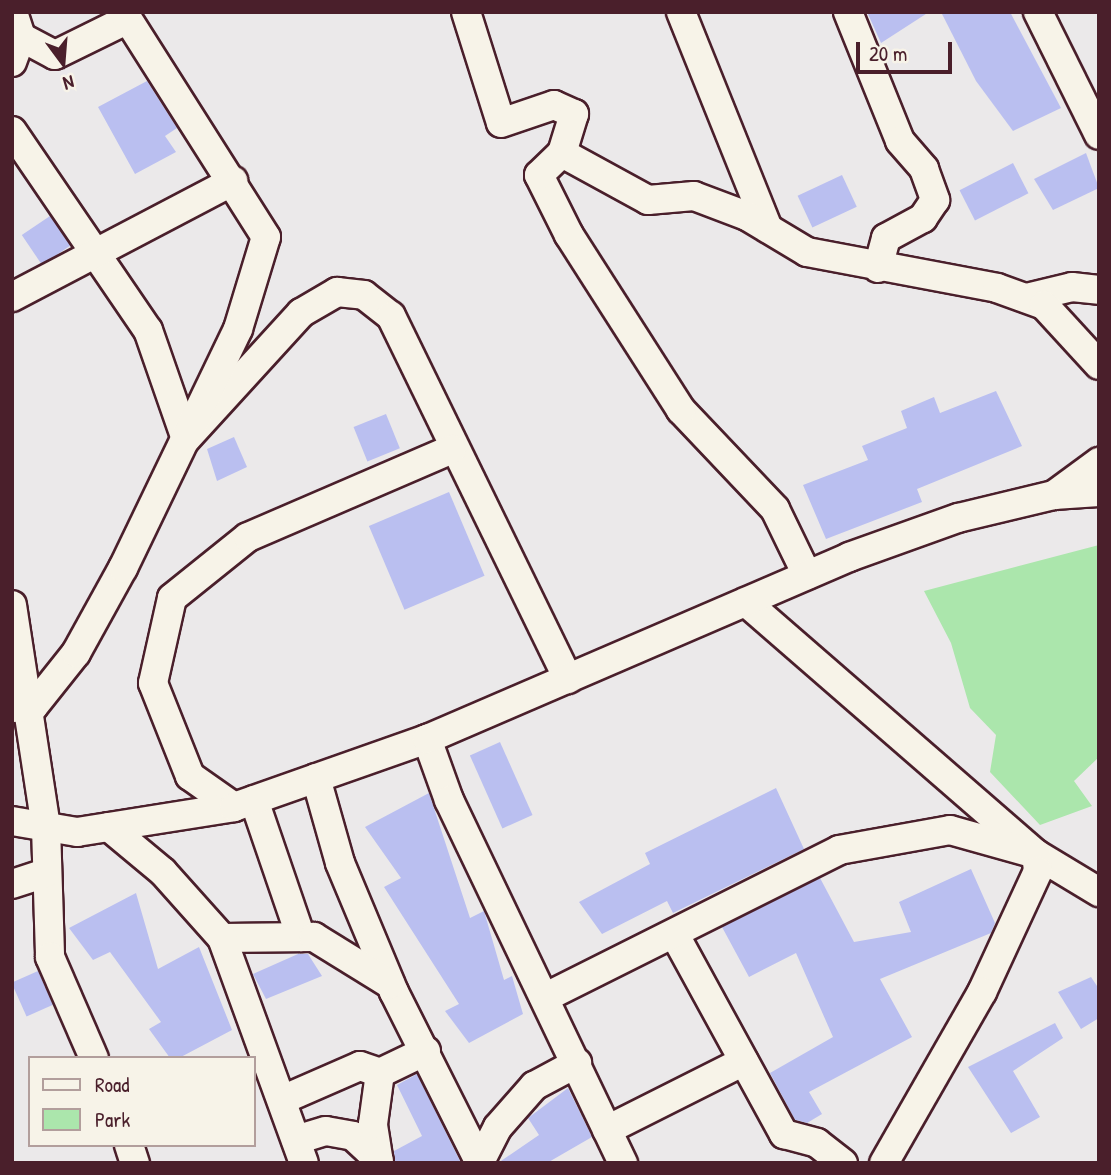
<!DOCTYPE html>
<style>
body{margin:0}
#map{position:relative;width:1111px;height:1175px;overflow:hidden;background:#ebe9ea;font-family:"Patrick Hand",sans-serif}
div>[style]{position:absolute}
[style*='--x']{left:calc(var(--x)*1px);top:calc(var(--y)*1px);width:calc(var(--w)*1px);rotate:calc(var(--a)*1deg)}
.green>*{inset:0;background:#abe6ac}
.building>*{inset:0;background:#babff0;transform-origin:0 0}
.roads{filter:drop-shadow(2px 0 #4a1f2b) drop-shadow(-2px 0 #4a1f2b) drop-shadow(0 2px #4a1f2b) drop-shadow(0 -2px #4a1f2b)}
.minor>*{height:28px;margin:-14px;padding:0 14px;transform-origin:14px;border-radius:14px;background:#f7f3e8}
span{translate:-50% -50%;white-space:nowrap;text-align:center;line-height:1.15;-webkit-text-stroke:5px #f7f3e8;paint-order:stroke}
.frame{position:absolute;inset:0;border:14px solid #4a1f2b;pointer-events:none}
.legend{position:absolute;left:28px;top:1056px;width:228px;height:91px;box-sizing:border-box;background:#f7f3e8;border:2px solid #b29e9c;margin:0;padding:9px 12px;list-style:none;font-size:21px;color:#4a1f2b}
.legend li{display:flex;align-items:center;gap:14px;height:35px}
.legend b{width:35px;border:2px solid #b29e9c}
.north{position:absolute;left:28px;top:28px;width:70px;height:70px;-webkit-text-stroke:5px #f7f3e8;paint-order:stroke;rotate:164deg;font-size:19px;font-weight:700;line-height:28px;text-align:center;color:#4a1f2b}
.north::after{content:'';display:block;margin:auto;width:24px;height:32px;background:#4a1f2b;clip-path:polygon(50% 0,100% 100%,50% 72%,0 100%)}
.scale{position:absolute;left:856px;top:42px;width:96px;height:32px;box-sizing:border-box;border:4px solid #4a1f2b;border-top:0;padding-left:9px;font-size:21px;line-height:24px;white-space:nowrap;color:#4a1f2b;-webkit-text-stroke:5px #f7f3e8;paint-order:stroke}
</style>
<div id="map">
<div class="green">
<div style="clip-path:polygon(1099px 545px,1099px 757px,1074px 781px,1092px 806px,1040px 825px,990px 772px,996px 735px,970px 708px,951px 643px,924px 591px)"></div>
</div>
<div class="building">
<div style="clip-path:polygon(867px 12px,929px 12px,881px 43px)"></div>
<div style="clip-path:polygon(941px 12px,1010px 12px,1061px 108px,1013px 131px,976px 81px)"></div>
<div style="clip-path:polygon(147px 81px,177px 128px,165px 136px,176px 152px,135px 174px,98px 107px)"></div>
<div style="clip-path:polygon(1086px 153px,1099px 188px,1053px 210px,1034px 179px)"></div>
<div style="left:1013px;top:163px;width:34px;height:60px;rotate:63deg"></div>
<div style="left:842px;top:175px;width:35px;height:49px;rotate:65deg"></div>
<div style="left:50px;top:216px;width:36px;height:34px;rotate:56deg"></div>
<div style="clip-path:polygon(996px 391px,1022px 446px,917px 489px,922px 502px,826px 539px,803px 485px,868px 460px,862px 446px,907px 428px,901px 411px,934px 397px,940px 413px)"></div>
<div style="left:386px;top:414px;width:37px;height:35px;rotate:68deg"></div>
<div style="clip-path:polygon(234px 437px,247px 467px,217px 481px,207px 449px)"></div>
<div style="left:449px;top:492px;width:91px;height:87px;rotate:67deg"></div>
<div style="left:500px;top:742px;width:80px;height:33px;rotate:66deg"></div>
<div style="clip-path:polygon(776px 788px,804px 849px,673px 913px,667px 901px,602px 934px,579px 902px,650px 864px,645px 853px)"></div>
<div style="clip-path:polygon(429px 793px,470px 918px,484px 911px,504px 980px,512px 976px,523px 1014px,469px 1043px,445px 1011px,459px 1004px,384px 887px,401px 878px,365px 827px)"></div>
<div style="clip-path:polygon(971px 869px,995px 923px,991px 933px,880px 979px,912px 1037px,809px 1092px,822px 1114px,807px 1123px,795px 1120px,770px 1073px,833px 1037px,796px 953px,749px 977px,722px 927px,820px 878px,854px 942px,911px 932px,899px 902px)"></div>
<div style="clip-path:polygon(136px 893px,158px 969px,199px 947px,232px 1030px,179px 1058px,170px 1058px,149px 1029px,161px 1022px,110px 952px,93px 960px,69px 928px)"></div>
<div style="clip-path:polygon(298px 954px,308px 954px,322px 976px,266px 999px,253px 974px)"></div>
<div style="left:38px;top:971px;width:37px;height:29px;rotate:66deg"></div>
<div style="clip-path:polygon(1091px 977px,1099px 989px,1099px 1018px,1081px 1029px,1058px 992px)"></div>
<div style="clip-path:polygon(1055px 1023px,1063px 1038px,1013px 1071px,1040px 1117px,1011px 1133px,968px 1067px)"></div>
<div style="clip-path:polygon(417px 1074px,461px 1163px,395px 1163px,394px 1151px,422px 1136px,397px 1085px)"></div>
<div style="clip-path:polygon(568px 1088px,592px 1137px,547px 1163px,498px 1163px,539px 1135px,528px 1118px)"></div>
</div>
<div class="roads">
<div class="minor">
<div style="--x:13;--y:12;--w:26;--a:72"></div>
<div style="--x:466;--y:12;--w:116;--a:72.5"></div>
<div style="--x:501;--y:123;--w:56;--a:-18.8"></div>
<div style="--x:554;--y:105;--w:22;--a:24"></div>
<div style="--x:574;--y:114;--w:41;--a:107.1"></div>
<div style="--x:681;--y:12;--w:233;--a:68.1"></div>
<div style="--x:848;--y:12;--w:139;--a:68"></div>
<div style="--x:900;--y:141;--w:37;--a:49"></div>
<div style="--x:924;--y:169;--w:33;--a:70"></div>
<div style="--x:935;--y:200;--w:22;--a:124"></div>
<div style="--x:923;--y:218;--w:42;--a:151.6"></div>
<div style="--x:886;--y:238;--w:31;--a:105"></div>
<div style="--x:1038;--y:12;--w:137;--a:63.6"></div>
<div style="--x:12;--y:62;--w:27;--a:-70"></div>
<div style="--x:21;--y:37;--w:38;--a:28"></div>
<div style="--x:55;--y:55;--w:79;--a:-26.2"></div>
<div style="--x:12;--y:131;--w:241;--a:55.7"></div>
<div style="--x:148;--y:330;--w:115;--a:70.8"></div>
<div style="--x:186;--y:439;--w:171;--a:-47.6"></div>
<div style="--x:301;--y:313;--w:42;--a:-30.3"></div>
<div style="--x:337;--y:292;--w:27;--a:6"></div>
<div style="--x:364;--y:295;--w:34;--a:38"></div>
<div style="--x:391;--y:316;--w:404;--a:64"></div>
<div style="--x:12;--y:297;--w:250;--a:-27.7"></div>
<div style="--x:1026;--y:298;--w:47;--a:-13.4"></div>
<div style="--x:1072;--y:287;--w:27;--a:6"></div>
<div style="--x:1054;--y:495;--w:56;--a:-36.3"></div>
<div style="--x:807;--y:575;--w:73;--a:-115.9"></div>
<div style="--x:775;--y:509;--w:137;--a:-133.5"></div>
<div style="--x:681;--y:410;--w:208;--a:-122.6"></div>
<div style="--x:569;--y:235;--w:67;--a:-116.6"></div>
<div style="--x:539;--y:175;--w:32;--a:-44"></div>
<div style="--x:562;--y:153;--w:98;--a:28.7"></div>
<div style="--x:648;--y:200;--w:46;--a:-5"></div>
<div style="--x:694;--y:196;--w:57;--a:20.7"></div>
<div style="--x:747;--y:216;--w:70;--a:31"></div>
<div style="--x:807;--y:252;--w:193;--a:10.7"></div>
<div style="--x:997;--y:288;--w:50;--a:19.9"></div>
<div style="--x:1044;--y:305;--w:81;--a:47.5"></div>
<div style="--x:746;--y:602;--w:384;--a:41"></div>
<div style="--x:1036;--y:854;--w:74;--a:31.1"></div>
<div style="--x:12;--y:605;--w:225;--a:81.3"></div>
<div style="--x:46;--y:827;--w:130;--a:88.2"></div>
<div style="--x:50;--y:957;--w:110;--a:66.5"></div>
<div style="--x:12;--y:708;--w:21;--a:-3"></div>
<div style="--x:33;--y:707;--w:69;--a:-51.5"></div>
<div style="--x:76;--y:653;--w:97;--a:-61.1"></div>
<div style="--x:123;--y:568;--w:265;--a:-64.3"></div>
<div style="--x:238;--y:329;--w:96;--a:-73.1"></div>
<div style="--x:266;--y:237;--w:267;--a:-122.4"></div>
<div style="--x:427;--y:739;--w:65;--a:70.2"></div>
<div style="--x:449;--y:800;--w:403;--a:64.4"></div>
<div style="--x:316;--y:778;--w:88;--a:74.2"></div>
<div style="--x:340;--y:863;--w:140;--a:67.3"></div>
<div style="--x:394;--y:992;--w:191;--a:63.3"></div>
<div style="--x:254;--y:800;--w:145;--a:71.1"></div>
<div style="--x:234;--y:807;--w:54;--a:-144.8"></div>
<div style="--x:190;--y:776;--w:100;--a:-111.7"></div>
<div style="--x:153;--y:683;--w:87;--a:-77.4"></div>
<div style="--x:172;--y:598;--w:97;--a:-38.8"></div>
<div style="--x:248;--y:537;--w:222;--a:-23.3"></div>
<div style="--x:12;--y:821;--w:66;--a:9.6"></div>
<div style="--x:77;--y:832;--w:159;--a:-9"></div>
<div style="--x:234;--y:807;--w:205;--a:-19.4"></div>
<div style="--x:427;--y:739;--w:460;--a:-23.3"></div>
<div style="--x:849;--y:557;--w:116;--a:-19.7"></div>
<div style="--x:958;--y:518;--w:99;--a:-13.5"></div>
<div style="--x:1054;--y:495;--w:45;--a:-3.8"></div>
<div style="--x:109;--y:827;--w:70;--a:39.8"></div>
<div style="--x:163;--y:872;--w:89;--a:48.2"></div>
<div style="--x:222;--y:938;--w:92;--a:-0.6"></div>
<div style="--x:314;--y:937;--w:89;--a:31.7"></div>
<div style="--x:12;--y:884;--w:36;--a:-18"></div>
<div style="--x:676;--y:937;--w:225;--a:61.3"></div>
<div style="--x:784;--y:1134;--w:34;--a:15"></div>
<div style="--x:817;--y:1143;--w:33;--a:38"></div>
<div style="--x:222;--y:938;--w:239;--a:70"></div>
<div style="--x:546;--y:997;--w:328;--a:-26.6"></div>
<div style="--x:839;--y:850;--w:113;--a:-10.2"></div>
<div style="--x:950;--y:830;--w:89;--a:15.6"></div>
<div style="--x:1036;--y:854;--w:17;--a:83"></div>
<div style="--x:1038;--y:871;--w:133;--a:114.8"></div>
<div style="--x:982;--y:992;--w:197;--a:119.8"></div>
<div style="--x:282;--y:1100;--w:85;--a:-23.6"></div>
<div style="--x:360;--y:1066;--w:21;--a:19"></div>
<div style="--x:607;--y:1130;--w:153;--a:-26.7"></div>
<div style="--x:296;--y:1140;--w:31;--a:-17"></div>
<div style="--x:326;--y:1131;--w:27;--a:10"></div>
<div style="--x:353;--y:1136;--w:35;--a:43"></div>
<div style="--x:129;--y:1145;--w:19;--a:72"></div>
<div style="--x:480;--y:1162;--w:39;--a:-63"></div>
<div style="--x:498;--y:1127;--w:55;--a:-48.7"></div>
<div style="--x:534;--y:1086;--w:49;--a:-28.1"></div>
<div style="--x:379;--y:1163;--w:39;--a:-99"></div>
<div style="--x:373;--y:1124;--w:51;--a:-82.2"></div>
<div style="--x:380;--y:1073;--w:51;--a:-25.6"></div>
</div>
</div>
<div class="frame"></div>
<ul class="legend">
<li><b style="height:9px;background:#f7f3e8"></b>Road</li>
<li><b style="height:19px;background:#abe6ac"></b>Park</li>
</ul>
<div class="north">N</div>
<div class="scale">20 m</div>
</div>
